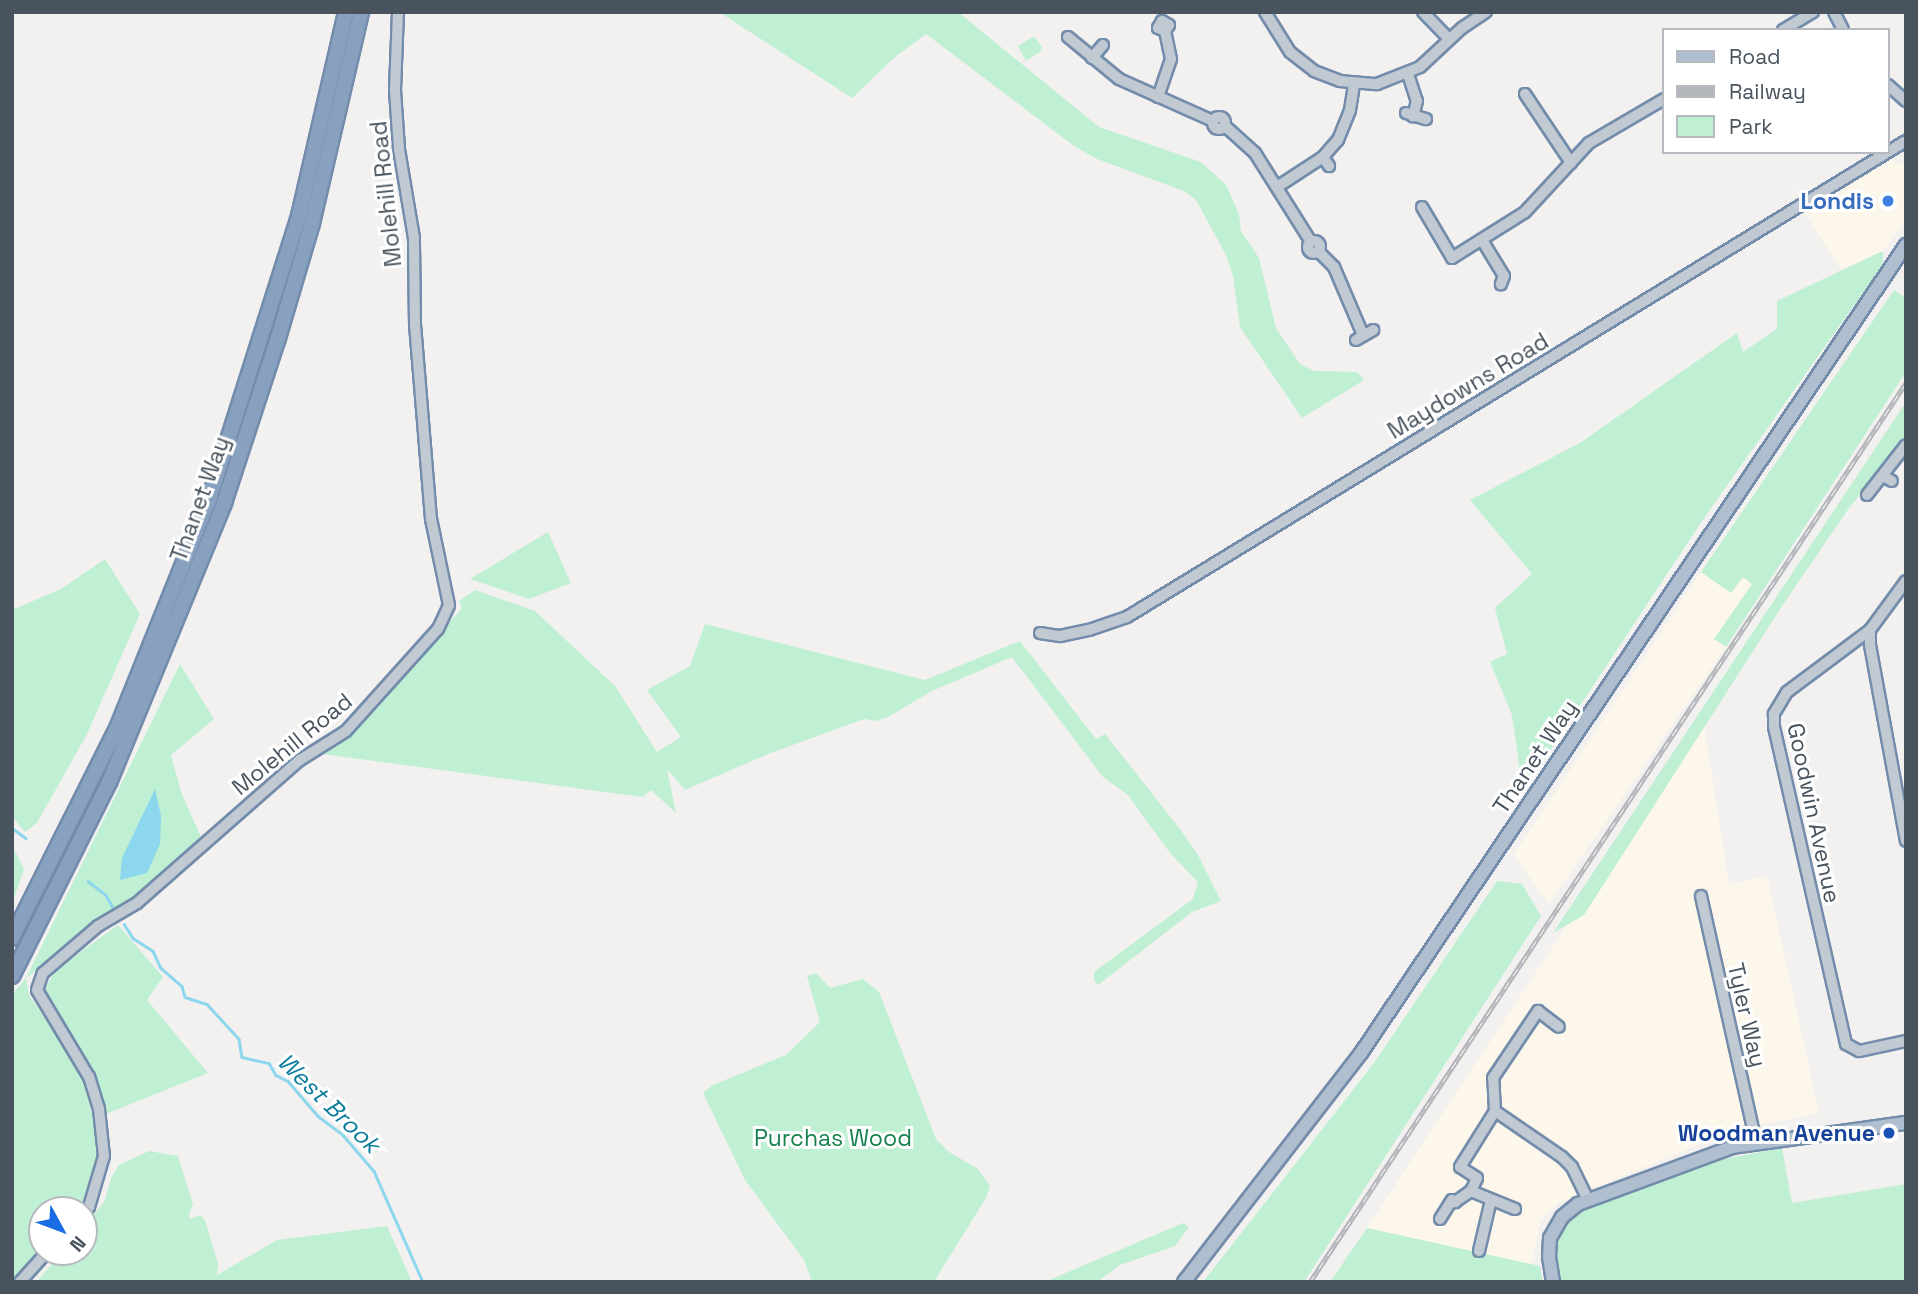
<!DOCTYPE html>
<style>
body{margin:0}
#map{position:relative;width:1918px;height:1294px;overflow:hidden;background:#f3f0f0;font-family:"Space Grotesk",sans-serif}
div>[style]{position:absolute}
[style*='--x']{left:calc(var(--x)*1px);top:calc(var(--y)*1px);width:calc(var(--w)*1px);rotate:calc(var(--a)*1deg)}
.commercial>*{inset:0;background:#fcf7ea}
.green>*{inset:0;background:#bff0d3}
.water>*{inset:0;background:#8cd7ed}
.stream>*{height:2.5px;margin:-1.25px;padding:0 1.25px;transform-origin:1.25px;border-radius:1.25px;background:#8cd7ed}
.roads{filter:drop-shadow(2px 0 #738cab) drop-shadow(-2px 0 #738cab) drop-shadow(0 2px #738cab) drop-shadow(0 -2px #738cab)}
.minor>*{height:10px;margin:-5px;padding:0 5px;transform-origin:5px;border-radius:5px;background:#c1cad2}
.minor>.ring{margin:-5px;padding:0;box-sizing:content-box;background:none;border:10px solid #c1cad2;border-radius:50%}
.major>*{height:12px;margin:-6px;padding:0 6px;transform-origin:6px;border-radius:6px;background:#b0bfcf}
.highway>*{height:14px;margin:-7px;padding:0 7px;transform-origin:7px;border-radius:7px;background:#88a1bf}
.rail>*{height:5px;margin-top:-2.5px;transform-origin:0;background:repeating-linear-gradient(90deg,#fff 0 8px,#b2b5ba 0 16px);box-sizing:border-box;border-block:2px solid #b2b5ba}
.dots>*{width:19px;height:19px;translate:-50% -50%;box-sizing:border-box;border:4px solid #fff;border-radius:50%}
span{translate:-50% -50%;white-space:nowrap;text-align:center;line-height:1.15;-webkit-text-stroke:6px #fff;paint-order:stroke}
.street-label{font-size:23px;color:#48535e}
.shop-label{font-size:23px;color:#366cbe;font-weight:700}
.right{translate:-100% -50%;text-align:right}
.transit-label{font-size:23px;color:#164399;font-weight:700}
.park-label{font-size:23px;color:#17814e}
.water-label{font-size:24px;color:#0c7c9d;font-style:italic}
.frame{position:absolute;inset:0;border:14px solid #48535e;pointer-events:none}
.legend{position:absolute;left:1662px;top:28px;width:228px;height:126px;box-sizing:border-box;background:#fff;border:2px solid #b6babf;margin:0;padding:9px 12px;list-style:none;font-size:21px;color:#48535e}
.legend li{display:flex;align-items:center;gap:14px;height:35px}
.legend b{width:35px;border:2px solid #b6babf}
.north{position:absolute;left:28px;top:1196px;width:70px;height:70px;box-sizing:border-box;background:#fff;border:2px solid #b6babf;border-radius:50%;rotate:131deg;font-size:19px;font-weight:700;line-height:28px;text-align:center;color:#48535e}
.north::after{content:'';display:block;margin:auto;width:24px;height:32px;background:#186de5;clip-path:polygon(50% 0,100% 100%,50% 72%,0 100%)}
</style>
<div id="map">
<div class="commercial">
<div style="clip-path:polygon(1891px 160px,1906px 166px,1906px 219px,1883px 251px,1841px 269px,1805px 213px)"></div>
<div style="clip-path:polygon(1701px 572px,1731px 593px,1743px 577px,1752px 584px,1715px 639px,1726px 647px,1549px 904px,1514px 855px)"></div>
<div style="clip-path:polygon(1704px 726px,1729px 884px,1767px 876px,1819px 1113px,1734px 1130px,1558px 1203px,1541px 1220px,1531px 1265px,1367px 1228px,1567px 925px,1584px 914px)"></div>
</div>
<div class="green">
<div style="clip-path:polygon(719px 12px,958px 12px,1099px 127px,1201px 162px,1226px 185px,1239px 214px,1241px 231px,1259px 258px,1276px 328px,1300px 364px,1314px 371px,1357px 372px,1364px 380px,1302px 418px,1240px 327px,1233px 276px,1226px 255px,1196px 200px,1184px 191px,1097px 159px,1074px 146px,926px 34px,895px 57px,852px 98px)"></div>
<div style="clip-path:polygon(1034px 36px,1042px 47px,1040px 52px,1026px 61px,1018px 46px)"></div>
<div style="clip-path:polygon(1883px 251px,1883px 264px,1702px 521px,1523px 792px,1512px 715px,1490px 662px,1507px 654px,1495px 608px,1532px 574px,1470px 500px,1580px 443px,1737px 333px,1743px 352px,1777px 329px,1777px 301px)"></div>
<div style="clip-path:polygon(1894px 290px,1906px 298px,1906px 372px,1726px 647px,1714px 639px,1752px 584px,1743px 577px,1731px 593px,1701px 572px)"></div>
<div style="clip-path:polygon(1906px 402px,1906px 439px,1849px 508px,1780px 609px,1584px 915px,1553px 933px)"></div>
<div style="clip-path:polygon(548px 532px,571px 583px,529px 599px,470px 579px)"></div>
<div style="clip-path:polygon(105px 559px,140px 614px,87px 734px,37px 823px,25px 832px,12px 816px,12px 610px,61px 589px)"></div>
<div style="clip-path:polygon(475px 590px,535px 611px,615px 686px,657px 752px,681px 737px,647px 690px,690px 666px,705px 624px,925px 680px,1020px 641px,1096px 739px,1105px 734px,1180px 829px,1198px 855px,1221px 901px,1192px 912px,1098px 985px,1094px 981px,1094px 972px,1193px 899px,1198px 882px,1170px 853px,1128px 795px,1103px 777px,1012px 657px,932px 691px,888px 717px,876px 721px,864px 719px,768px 754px,685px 790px,667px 769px,676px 813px,651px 790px,643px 797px,322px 754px,350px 736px,462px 608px,459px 601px)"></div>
<div style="clip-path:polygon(180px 664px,214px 719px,171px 755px,181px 792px,201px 837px,139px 894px,26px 978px,29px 995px,81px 1071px,99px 1142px,99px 1158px,88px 1199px,82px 1210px,42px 1210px,42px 1252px,12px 1282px,12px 995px,26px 978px)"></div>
<div style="clip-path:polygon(12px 845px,24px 869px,12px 904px)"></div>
<div style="clip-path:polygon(1497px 881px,1522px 884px,1541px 916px,1304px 1282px,1203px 1282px,1374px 1063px)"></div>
<div style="clip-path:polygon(118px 925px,163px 977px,147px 1000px,208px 1073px,106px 1114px,97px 1079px,44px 989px,57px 969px)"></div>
<div style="clip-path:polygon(816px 973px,830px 988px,863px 979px,879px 992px,936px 1139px,949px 1152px,978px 1169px,990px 1186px,986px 1198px,935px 1280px,930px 1282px,812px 1282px,804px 1260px,745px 1180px,703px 1093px,713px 1085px,786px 1055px,820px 1022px,807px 976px)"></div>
<div style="clip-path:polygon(1782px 1148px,1792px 1203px,1906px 1184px,1906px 1282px,1558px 1282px,1554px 1242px,1562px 1227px,1575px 1214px,1702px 1163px)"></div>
<div style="clip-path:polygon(149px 1151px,178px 1156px,193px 1204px,189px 1215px,190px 1219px,200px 1215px,205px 1220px,218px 1264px,217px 1275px,277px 1240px,387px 1226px,412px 1282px,36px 1282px,63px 1252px,84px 1252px,84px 1227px,104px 1202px,112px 1176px,119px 1165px)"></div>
<div style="clip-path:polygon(1183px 1223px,1189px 1227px,1175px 1246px,1120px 1265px,1097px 1282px,1047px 1281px)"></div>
<div style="clip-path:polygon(1367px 1228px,1540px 1266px,1543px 1282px,1330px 1282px)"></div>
</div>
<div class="water">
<div style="clip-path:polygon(155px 789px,161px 816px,160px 844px,147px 873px,120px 880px,122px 858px)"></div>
</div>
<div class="stream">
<div style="--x:12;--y:828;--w:17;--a:36"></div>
<div style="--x:88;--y:881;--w:23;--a:38"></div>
<div style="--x:106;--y:895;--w:13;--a:61"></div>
<div style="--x:124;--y:924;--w:17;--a:57"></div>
<div style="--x:133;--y:938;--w:24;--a:33"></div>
<div style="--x:153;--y:951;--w:19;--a:65"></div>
<div style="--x:161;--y:968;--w:28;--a:41"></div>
<div style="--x:182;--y:986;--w:11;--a:75"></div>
<div style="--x:185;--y:997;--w:23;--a:18"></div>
<div style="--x:207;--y:1004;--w:47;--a:47.6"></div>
<div style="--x:239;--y:1039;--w:18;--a:81"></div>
<div style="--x:242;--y:1057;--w:28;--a:13"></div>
<div style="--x:269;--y:1063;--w:14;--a:60"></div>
<div style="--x:276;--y:1075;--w:13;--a:27"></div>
<div style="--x:288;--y:1081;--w:46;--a:49.4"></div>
<div style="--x:318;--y:1116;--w:31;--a:37"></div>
<div style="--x:343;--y:1135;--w:48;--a:49.3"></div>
<div style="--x:374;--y:1171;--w:121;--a:66.2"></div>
</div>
<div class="roads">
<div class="minor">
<div style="--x:1265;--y:12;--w:47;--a:58"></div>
<div style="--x:1290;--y:52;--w:31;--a:38"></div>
<div style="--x:1314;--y:71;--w:28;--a:21"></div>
<div style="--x:1340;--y:81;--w:37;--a:5"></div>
<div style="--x:1377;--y:84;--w:46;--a:-21.6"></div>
<div style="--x:1420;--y:67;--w:57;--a:-42.9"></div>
<div style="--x:1462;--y:28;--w:29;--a:-34"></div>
<div style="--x:1423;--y:12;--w:37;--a:46"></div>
<div style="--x:1834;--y:12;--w:20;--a:63"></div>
<div style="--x:1783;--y:30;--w:35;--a:-31"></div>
<div style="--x:1068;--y:37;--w:66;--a:39.5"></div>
<div style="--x:1119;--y:79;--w:103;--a:24.1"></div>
<div style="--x:1092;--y:58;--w:17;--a:-50"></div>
<div style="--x:1408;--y:74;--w:28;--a:72"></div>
<div style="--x:1417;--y:101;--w:16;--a:105"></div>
<div style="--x:1888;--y:85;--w:24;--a:42"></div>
<div style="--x:1525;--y:94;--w:83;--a:56.3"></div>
<div style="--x:1158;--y:97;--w:40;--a:-71.1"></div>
<div style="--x:1171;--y:59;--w:29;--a:-102"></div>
<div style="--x:1165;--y:31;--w:7;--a:-56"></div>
<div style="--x:1169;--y:25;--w:8;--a:-150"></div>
<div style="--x:1162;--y:21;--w:8;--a:120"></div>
<div style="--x:1158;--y:28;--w:8;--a:23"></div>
<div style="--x:1406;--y:113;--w:21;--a:17"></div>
<div class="ring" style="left:1213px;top:117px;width:2px;height:2px"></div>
<div style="--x:1225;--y:126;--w:40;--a:42"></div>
<div style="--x:1255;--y:153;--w:105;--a:57.8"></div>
<div style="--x:1323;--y:157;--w:11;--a:56"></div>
<div style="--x:1277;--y:187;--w:55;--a:-33.1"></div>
<div style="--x:1323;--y:157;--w:23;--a:-49"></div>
<div style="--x:1338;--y:140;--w:32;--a:-68"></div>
<div style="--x:1350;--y:110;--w:26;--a:-81"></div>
<div style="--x:1422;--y:207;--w:59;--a:59.5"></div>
<div style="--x:1452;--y:258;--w:86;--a:-32.2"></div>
<div style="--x:1525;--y:212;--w:94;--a:-47.2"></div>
<div style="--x:1589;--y:143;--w:87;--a:-30.4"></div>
<div style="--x:1482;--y:240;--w:42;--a:58.6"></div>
<div style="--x:1504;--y:276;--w:9;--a:111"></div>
<div class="ring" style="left:1308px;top:241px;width:2px;height:2px"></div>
<div style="--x:1318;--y:251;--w:23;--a:45"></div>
<div style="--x:1334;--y:267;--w:74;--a:66.9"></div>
<div style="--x:1356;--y:340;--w:20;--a:-30"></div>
<div style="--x:1883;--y:476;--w:10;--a:29"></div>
<div style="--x:1867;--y:495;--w:63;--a:-52"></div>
<div style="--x:1906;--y:581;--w:61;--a:126.3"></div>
<div style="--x:1870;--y:630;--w:104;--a:143.2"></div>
<div style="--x:1787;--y:692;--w:26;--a:121"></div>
<div style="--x:1774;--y:714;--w:13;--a:90"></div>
<div style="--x:1774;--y:727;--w:325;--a:77.2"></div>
<div style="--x:1846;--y:1044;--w:15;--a:28"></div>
<div style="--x:1859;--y:1051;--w:48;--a:-12"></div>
<div style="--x:1870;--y:630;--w:15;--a:90"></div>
<div style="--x:1870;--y:645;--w:199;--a:79.6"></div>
<div style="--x:1040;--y:633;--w:20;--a:9"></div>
<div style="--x:1060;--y:636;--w:30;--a:-12"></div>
<div style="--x:1089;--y:630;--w:40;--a:-18.9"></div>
<div style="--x:1127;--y:617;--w:913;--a:-31.43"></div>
<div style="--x:1701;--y:896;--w:253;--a:77.4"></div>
<div style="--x:1495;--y:1111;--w:81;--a:34.5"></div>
<div style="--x:1562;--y:1157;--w:14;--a:45"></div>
<div style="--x:1572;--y:1167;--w:37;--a:64"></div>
<div style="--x:1515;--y:1209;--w:48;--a:-157.8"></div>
<div style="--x:1471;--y:1191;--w:14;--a:-65"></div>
<div style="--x:1477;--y:1178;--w:20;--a:-147"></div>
<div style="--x:1460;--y:1167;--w:66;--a:-58"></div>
<div style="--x:1495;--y:1111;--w:33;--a:-93"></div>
<div style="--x:1493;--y:1078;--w:81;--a:-56.1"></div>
<div style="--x:1538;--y:1011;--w:26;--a:37"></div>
<div style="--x:84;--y:1213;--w:8;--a:-50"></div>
<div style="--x:89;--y:1207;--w:53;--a:-73.6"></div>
<div style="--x:104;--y:1156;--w:47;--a:-96.1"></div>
<div style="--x:99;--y:1109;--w:34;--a:-107"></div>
<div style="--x:89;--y:1077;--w:101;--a:-120.9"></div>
<div style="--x:37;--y:990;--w:18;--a:-71"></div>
<div style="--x:43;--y:973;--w:72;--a:-40.5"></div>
<div style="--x:98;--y:926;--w:45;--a:-30.5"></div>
<div style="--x:137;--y:903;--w:217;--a:-41.3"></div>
<div style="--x:300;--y:760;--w:54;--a:-32.2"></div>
<div style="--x:346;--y:731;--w:137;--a:-48"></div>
<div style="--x:438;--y:629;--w:26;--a:-65"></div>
<div style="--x:449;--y:605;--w:88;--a:-101.8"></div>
<div style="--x:431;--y:519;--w:195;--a:-94.7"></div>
<div style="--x:415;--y:325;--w:87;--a:-90.7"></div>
<div style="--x:414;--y:238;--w:90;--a:-99.6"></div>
<div style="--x:399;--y:149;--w:59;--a:-93.9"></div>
<div style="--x:395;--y:90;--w:78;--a:-87.8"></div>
<div style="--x:1440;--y:1219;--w:22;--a:-58"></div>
<div style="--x:1452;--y:1200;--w:4;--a:34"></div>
<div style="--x:1455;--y:1202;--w:19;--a:-35"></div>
<div style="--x:1479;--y:1251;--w:52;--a:-76.8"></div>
<div style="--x:20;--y:1282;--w:40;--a:-48"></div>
</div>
<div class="major">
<div style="--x:1184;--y:1282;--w:289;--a:-52.3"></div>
<div style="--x:1361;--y:1053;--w:975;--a:-56"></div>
<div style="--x:1553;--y:1282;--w:25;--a:-99"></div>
<div style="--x:1549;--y:1257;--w:19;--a:-87"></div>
<div style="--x:1550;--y:1238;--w:24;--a:-60"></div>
<div style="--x:1562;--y:1217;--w:21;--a:-39"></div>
<div style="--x:1578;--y:1204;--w:164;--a:-20.3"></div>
<div style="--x:1732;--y:1147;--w:176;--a:-7.9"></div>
</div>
<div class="highway">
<div style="--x:12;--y:938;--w:237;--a:-63.4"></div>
<div style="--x:118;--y:726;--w:244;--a:-68.1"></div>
<div style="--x:209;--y:500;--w:298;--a:-72.4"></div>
<div style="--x:299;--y:216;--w:209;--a:-77"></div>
<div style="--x:12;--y:976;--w:219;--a:-63.4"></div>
<div style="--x:110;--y:780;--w:300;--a:-67.6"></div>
<div style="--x:224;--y:503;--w:174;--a:-71.9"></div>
<div style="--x:278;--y:338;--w:120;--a:-73.5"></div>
<div style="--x:312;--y:223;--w:217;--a:-76.9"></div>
</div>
</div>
<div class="rail">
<div style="--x:1310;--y:1282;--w:1079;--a:-56.46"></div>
</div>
<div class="dots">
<div style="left:1888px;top:201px;background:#3f7fe0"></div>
<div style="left:1889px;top:1133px;background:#1a4fb4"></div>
</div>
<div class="street-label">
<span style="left:386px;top:194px;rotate:-96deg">Molehill Road</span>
<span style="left:1468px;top:386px;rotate:-31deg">Maydowns Road</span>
<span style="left:200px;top:499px;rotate:-70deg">Thanet Way</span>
<span style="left:292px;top:744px;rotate:-39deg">Molehill Road</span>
<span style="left:1535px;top:757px;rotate:-56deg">Thanet Way</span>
<span style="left:1814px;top:813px;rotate:78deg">Goodwin Avenue</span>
<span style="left:1747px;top:1015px;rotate:77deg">Tyler Way</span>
</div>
<div class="shop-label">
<span class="right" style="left:1874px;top:201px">Londis</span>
</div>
<div class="transit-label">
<span class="right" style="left:1875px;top:1133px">Woodman Avenue</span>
</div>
<div class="park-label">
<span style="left:833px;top:1138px">Purchas Wood</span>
</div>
<div class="water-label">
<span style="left:329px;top:1103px;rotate:44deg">West Brook</span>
</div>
<div class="frame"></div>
<ul class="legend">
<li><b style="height:9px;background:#b0bfcf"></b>Road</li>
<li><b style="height:9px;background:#b2b5ba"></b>Railway</li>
<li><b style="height:19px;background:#bff0d3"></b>Park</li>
</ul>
<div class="north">N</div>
</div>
